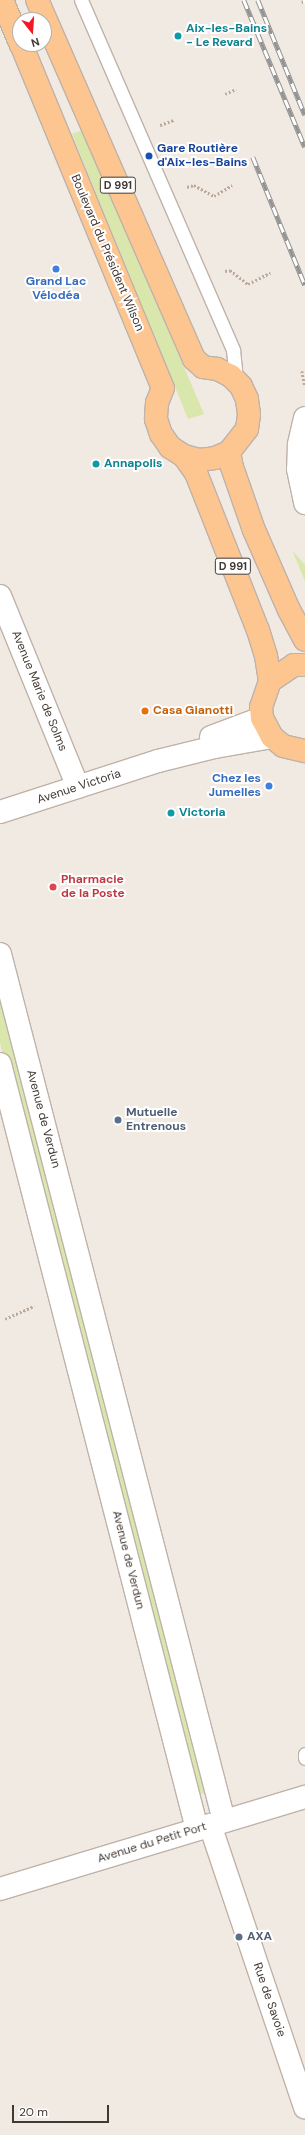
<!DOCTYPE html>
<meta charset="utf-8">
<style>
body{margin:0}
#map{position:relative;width:305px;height:2135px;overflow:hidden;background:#f1eae3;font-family:"DM Sans",sans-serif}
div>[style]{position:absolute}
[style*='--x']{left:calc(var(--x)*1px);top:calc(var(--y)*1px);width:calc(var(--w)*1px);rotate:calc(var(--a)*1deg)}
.green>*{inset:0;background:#d9e6ac}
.path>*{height:2.5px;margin-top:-1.25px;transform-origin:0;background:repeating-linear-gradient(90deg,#bea898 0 2px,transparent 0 4px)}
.roads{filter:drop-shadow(1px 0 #bfb2a9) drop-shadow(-1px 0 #bfb2a9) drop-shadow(0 1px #bfb2a9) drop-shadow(0 -1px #bfb2a9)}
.service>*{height:13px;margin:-6.5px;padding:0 6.5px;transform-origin:6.5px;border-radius:6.5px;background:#fff}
.minor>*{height:22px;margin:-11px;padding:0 11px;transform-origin:11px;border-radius:11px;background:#fff}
.tertiary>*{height:22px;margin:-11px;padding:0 11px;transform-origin:11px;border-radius:11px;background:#fff}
.primary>*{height:22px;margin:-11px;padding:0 11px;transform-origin:11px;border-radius:11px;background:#fdc691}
.rail>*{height:4.5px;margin-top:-2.25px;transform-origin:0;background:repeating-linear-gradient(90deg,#fff 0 9px,#939393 0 18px);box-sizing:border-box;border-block:1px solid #939393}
.dots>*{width:11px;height:11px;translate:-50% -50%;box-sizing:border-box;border:2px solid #fff;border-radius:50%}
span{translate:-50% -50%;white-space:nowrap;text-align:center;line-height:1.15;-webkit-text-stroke:4px #fff;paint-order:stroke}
.shield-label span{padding:1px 3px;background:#fff;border:1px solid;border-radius:3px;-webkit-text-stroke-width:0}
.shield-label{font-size:11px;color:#433934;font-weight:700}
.culture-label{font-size:12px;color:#0d838f;font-weight:700}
.left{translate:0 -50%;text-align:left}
.transit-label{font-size:12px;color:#164399;font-weight:700}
.street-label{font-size:12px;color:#433934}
.shop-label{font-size:12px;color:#366cbe;font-weight:700}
.right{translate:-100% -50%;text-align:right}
.food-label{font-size:12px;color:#c56008;font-weight:700}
.health-label{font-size:12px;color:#be3a42;font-weight:700}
.service-label{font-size:12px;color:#4e5e75;font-weight:700}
.north{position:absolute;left:12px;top:12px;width:40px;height:40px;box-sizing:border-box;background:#fff;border:1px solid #b4b0ae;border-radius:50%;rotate:163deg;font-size:11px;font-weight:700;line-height:16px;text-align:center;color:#433934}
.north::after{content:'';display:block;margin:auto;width:14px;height:18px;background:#f71526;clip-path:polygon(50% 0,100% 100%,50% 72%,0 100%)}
.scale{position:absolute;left:12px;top:2105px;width:97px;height:18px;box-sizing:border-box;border:2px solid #433934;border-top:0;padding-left:5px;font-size:12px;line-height:14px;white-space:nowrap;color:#433934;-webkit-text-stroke:3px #fff;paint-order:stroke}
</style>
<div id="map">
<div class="green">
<div style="clip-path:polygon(83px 130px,204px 414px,188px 419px,72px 134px)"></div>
<div style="clip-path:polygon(292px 550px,305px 565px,305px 581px)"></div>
<div style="clip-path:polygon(0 989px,207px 1792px,198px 1795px,68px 1328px,0 1043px)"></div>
</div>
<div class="path">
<div style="--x:225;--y:94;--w:12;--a:-24"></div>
<div style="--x:160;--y:125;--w:15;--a:-20"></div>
<div style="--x:187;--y:187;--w:7;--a:-16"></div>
<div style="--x:194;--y:185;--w:23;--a:29"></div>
<div style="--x:214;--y:196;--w:21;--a:-31"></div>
<div style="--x:225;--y:271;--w:5;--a:-11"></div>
<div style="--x:230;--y:270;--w:23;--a:38"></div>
<div style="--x:248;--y:284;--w:25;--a:-27"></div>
<div style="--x:302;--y:371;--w:15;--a:79"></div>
<div style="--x:5;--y:1319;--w:32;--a:-24"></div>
</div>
<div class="roads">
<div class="service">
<div style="--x:81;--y:0;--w:382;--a:66.5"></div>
<div style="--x:233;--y:350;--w:31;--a:84"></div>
<div style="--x:305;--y:1754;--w:4;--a:90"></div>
</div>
<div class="minor">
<div style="--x:0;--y:596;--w:206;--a:67.8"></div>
<div style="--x:0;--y:954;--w:895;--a:75.51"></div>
<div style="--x:0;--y:1064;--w:790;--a:75.56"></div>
<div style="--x:210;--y:1825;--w:298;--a:71.4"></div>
</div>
<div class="tertiary">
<div style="--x:305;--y:418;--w:28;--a:103"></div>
<div style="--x:299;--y:445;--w:24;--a:92"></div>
<div style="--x:298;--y:469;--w:35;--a:78"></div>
<div style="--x:211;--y:737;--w:54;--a:-20.4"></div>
<div style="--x:0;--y:812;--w:166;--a:-17.9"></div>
<div style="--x:158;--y:761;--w:59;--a:-13.8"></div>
<div style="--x:215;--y:747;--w:58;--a:-10"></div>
<div style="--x:0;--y:1889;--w:319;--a:-16.8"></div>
</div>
<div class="primary">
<div style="--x:2;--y:0;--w:47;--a:67.3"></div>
<div style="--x:21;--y:44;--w:372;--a:67.6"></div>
<div style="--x:163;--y:388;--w:16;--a:112"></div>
<div style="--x:157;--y:403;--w:16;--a:94"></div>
<div style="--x:156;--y:419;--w:16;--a:72"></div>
<div style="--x:161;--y:434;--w:16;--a:55"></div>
<div style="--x:170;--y:447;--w:17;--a:33"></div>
<div style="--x:184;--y:456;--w:16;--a:15"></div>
<div style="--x:199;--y:460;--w:16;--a:-7"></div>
<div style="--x:215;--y:458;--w:15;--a:-23"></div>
<div style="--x:229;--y:452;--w:29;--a:-52"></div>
<div style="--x:247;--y:429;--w:15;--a:-82"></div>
<div style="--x:249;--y:414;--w:15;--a:-98"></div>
<div style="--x:247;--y:399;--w:14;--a:-115"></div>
<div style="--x:241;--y:386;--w:14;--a:-135"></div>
<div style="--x:231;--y:376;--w:16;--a:-153"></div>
<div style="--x:217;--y:369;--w:14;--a:-172"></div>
<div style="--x:203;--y:367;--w:12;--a:-138"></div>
<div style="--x:194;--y:359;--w:392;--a:-113.6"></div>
<div style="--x:229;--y:452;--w:15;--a:79"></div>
<div style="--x:232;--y:467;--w:67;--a:70.8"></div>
<div style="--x:254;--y:530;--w:85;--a:66.4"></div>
<div style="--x:288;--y:608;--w:36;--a:62"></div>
<div style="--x:184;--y:456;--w:21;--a:55"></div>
<div style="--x:196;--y:473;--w:169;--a:68.5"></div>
<div style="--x:258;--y:630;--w:27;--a:73"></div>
<div style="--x:266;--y:656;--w:25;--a:81"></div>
<div style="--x:305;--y:665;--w:11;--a:180"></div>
<div style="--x:294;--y:665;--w:29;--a:146"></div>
<div style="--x:270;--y:681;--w:28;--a:109"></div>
<div style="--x:261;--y:707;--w:11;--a:85"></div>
<div style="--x:262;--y:718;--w:21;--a:62"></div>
<div style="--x:272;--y:737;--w:14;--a:39"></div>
<div style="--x:283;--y:746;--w:23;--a:13"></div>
</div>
</div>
<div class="rail">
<div style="--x:244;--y:0;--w:159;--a:67.5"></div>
<div style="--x:258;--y:0;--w:124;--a:67.8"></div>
<div style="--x:304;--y:0;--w:3;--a:72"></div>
<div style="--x:253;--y:157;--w:138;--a:67.9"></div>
</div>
<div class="dots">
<div style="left:178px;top:36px;background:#0f9aa8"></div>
<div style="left:149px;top:156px;background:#1a4fb4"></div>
<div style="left:56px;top:269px;background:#3f7fe0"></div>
<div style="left:96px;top:464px;background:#0f9aa8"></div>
<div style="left:145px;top:711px;background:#e8710a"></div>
<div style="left:269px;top:786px;background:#3f7fe0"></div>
<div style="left:171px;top:813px;background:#0f9aa8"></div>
<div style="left:53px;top:887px;background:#e0444e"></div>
<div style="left:118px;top:1120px;background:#5c6f8a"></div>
<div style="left:239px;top:1937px;background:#5c6f8a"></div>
</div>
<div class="shield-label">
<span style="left:118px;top:185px">D 991</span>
<span style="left:233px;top:566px">D 991</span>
</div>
<div class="culture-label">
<span class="left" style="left:186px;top:36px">Aix-les-Bains<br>- Le Revard</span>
<span class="left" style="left:104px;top:464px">Annapolis</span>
<span class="left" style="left:179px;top:813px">Victoria</span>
</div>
<div class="transit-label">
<span class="left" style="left:157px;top:156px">Gare Routière<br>d'Aix-les-Bains</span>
</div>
<div class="street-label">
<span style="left:107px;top:253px;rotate:67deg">Boulevard du Président Wilson</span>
<span style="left:39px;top:691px;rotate:68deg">Avenue Marie de Solms</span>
<span style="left:79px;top:787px;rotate:-18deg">Avenue Victoria</span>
<span style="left:43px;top:1119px;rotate:75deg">Avenue de Verdun</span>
<span style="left:128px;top:1560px;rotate:76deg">Avenue de Verdun</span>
<span style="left:152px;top:1843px;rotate:-17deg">Avenue du Petit Port</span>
<span style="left:269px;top:2000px;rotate:71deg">Rue de Savoie</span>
</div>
<div class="shop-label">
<span style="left:56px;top:289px">Grand Lac<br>Vélodéa</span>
<span class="right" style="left:261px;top:786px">Chez les<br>Jumelles</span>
</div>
<div class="food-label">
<span class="left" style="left:153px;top:711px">Casa Gianotti</span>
</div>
<div class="health-label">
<span class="left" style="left:61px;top:887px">Pharmacie<br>de la Poste</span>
</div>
<div class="service-label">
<span class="left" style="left:126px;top:1120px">Mutuelle<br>Entrenous</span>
<span class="left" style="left:247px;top:1937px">AXA</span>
</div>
<div class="north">N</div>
<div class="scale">20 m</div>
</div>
